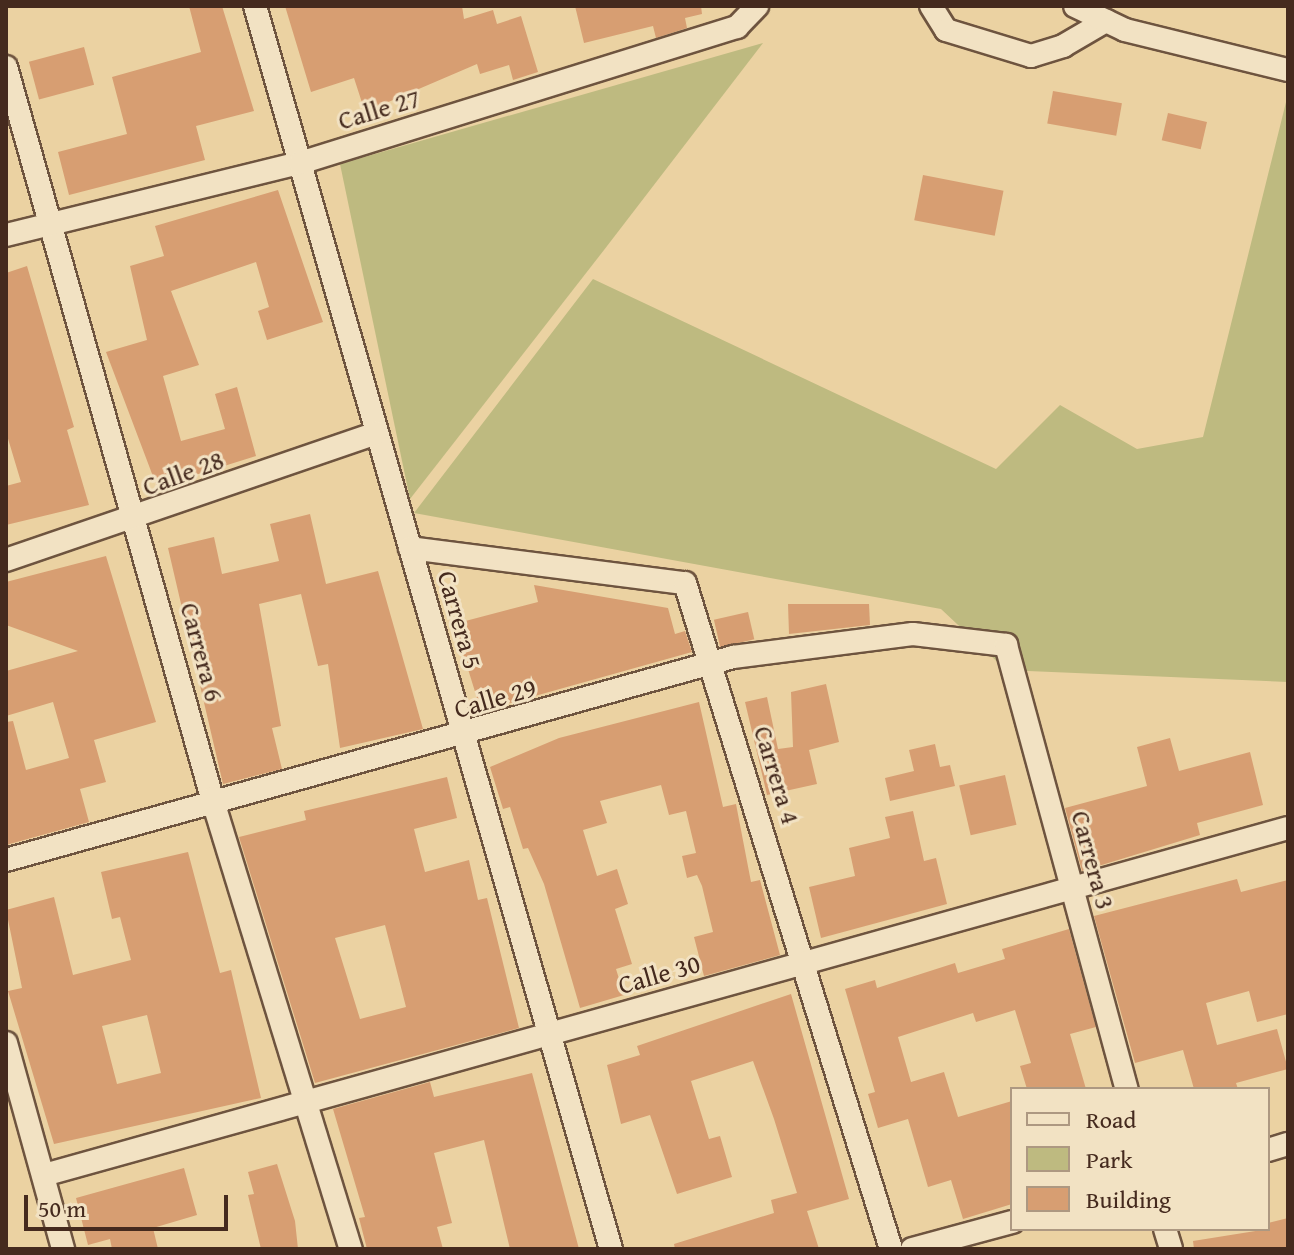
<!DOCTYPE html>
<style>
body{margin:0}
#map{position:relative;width:1294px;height:1255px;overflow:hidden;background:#ebd2a2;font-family:"Gentium Book Plus",serif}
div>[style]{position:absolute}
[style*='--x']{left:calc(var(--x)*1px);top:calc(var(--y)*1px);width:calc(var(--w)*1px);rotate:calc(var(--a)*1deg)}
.green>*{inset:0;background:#beba80}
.building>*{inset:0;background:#d79e72;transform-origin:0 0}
.roads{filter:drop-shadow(2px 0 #6e543f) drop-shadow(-2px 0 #6e543f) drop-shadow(0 2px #6e543f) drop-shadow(0 -2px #6e543f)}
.street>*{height:22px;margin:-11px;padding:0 11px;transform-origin:11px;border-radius:11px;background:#f2e2c3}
span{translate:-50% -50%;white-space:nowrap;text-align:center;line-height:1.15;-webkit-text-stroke:6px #f2e2c3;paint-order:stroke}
.street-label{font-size:26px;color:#452a1e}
.frame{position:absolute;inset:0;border:8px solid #452a1e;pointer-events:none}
.legend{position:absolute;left:1010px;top:1087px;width:260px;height:144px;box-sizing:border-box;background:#f2e2c3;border:2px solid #ad9881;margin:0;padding:10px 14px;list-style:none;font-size:24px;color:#452a1e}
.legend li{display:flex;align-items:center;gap:16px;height:40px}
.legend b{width:40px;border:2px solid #ad9881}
.scale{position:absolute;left:24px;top:1195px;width:204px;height:36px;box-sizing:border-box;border:4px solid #452a1e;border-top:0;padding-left:10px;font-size:24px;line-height:28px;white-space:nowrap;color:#452a1e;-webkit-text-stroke:6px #f2e2c3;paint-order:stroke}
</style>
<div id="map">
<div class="green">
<div style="clip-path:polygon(763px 43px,604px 250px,410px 499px,340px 164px)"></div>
<div style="clip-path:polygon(1288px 94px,1288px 682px,1006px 670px,941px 609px,414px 513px,593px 279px,996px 469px,1060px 405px,1137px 449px,1203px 437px)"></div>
</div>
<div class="building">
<div style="clip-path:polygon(189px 6px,222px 6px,254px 111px,196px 126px,205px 160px,69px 195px,58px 152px,127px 134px,112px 77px,201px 52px)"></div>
<div style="clip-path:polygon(285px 6px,462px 6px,464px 19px,493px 10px,497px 24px,521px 16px,538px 72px,513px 80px,509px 65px,480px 74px,477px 64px,365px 112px,354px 78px,311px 92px)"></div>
<div style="clip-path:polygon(575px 6px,701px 6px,702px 14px,685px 18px,687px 28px,656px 38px,653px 26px,584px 43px)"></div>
<div style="left:84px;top:47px;width:39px;height:57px;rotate:75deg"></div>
<div style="left:1053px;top:91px;width:70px;height:33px;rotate:10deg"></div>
<div style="left:1168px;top:113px;width:40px;height:28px;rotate:13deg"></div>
<div style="left:923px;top:175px;width:82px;height:46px;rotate:11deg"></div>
<div style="clip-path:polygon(278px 190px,323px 322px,267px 340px,258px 311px,269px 307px,256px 262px,171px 291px,199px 365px,163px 376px,181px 441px,225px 429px,215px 394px,237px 387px,256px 456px,157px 487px,106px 352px,147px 340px,130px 266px,164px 256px,155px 226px)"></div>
<div style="clip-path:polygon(27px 266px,74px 427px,67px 430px,89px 505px,6px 525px,6px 486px,21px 482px,6px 432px,6px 273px)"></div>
<div style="clip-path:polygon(310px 514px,326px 584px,378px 571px,423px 729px,340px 748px,328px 664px,318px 666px,301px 594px,259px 604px,281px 726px,272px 728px,282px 769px,223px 784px,168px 548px,214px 537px,222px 574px,279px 561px,270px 524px)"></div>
<div style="clip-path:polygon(106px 556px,156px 722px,94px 740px,106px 782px,80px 789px,89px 822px,6px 845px,6px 722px,13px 721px,26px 770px,69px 758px,53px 702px,6px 716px,6px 671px,78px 651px,6px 625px,6px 582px)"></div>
<div style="clip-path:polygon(534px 585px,668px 608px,675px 634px,685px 631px,692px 652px,481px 711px,454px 624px,538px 602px)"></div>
<div style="clip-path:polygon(788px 604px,869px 604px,870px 625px,789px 634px)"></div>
<div style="left:748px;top:612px;width:28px;height:35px;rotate:77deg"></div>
<div style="clip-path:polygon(826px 684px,839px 742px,809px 750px,817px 784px,767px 795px,745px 702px,767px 697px,778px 749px,793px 747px,791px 692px)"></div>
<div style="clip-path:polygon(699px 702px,723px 807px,736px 804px,751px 882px,760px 880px,780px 955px,704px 976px,694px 937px,713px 932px,702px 886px,697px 875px,687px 878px,682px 856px,696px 853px,686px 811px,669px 815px,661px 785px,600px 801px,607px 823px,583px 830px,597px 876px,617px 869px,628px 904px,615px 909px,632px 964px,616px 969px,624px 995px,580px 1008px,544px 884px,528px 848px,523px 849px,510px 807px,503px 809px,490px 767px,559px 738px)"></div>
<div style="clip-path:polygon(1170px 738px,1179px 771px,1250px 752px,1263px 805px,1197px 823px,1200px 835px,1082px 871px,1065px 808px,1147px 786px,1137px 747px)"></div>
<div style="clip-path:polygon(935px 744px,940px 767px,950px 765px,955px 786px,890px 801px,885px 778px,914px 771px,909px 750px)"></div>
<div style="left:1005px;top:775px;width:51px;height:47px;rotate:77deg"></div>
<div style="clip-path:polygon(evenodd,447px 777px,457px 818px,414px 829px,425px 872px,469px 860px,478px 900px,487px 898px,519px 1028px,315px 1083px,239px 837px,306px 820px,304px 811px,447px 777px,385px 925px,406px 1007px,360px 1019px,335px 938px,385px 925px)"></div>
<div style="clip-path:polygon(913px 811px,924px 861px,936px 858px,947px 904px,821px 938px,809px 887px,855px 876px,849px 848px,890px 838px,885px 817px)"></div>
<div style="clip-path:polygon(evenodd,188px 852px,220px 973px,231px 970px,261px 1098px,54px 1144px,8px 991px,22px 988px,6px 910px,54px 897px,73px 975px,131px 960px,120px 917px,112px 919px,101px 872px,188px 852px,147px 1015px,161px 1073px,117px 1084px,102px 1026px,147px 1015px)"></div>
<div style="clip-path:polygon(1237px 879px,1241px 892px,1288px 880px,1288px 1014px,1257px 1022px,1249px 991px,1206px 1003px,1217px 1045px,1277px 1029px,1288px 1069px,1236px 1083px,1238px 1089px,1194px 1089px,1183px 1050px,1135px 1063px,1094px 916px)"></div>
<div style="clip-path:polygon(1069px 929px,1096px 1027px,1070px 1034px,1086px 1089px,1027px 1089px,1020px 1066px,1031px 1063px,1015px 1010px,976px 1022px,973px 1013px,898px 1037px,911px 1082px,944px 1072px,958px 1117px,1012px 1101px,1012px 1204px,963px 1219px,951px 1180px,928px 1187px,908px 1119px,878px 1128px,868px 1094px,875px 1092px,845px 989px,875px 980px,877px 988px,955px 963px,958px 973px,1005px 959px,1002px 949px)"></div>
<div style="clip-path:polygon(791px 994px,849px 1199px,807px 1211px,819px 1249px,675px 1249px,674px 1244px,774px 1213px,771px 1200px,797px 1193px,774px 1119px,753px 1061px,691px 1081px,709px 1139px,720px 1136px,732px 1177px,677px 1194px,650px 1115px,621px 1124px,607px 1065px,640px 1055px,637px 1046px)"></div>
<div style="clip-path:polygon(532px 1073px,579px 1249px,510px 1249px,484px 1140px,434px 1153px,452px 1223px,437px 1227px,443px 1249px,367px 1249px,359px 1218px,365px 1217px,333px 1109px,430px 1082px,434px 1097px)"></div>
<div style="clip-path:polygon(277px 1164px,295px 1221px,298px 1249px,261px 1249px,248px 1195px,254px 1194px,248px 1172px)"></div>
<div style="clip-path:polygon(184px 1168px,197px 1215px,153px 1228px,158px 1249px,112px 1249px,110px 1239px,88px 1245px,76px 1198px)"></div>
<div style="clip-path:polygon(1288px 1218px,1288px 1249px,1194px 1249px,1193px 1241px,1268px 1229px,1268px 1223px)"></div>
</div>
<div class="roads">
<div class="street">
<div style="--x:255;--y:6;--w:1293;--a:74.02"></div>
<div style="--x:931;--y:6;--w:28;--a:58"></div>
<div style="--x:946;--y:30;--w:89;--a:17"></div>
<div style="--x:1031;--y:56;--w:34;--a:-17"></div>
<div style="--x:1063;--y:46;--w:50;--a:-30.2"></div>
<div style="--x:1075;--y:6;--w:55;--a:25.6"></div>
<div style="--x:1125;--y:30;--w:168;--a:13.8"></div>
<div style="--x:6;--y:67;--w:759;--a:74.26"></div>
<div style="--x:212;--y:798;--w:472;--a:72.9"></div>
<div style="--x:6;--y:235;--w:303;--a:-13.8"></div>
<div style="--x:300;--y:163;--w:458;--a:-17.3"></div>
<div style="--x:737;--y:27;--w:29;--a:-46"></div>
<div style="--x:410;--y:548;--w:277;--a:7.3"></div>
<div style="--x:685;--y:583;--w:697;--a:72.81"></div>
<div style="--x:6;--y:560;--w:392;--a:-18.9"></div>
<div style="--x:6;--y:860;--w:755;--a:-15.6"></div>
<div style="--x:733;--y:657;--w:181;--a:-7.3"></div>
<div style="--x:913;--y:634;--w:94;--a:6.7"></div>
<div style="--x:1006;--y:645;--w:460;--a:74.8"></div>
<div style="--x:6;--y:1043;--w:214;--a:74.5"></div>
<div style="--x:1268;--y:1150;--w:21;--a:-17"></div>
<div style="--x:44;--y:1175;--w:1291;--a:-15.59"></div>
<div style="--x:1165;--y:1229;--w:21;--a:73"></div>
<div style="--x:912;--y:1249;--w:104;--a:-15.1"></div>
</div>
</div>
<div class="street-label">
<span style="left:379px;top:109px;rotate:-17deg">Calle 27</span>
<span style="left:183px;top:473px;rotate:-20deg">Calle 28</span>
<span style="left:460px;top:620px;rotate:74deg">Carrera 5</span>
<span style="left:202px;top:652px;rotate:75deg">Carrera 6</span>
<span style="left:495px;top:698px;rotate:-16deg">Calle 29</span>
<span style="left:777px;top:775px;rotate:73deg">Carrera 4</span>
<span style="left:1093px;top:860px;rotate:75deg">Carrera 3</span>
<span style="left:659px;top:974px;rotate:-16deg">Calle 30</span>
</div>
<div class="frame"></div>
<ul class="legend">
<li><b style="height:10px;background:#f2e2c3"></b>Road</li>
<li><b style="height:22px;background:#beba80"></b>Park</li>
<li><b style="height:22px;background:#d79e72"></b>Building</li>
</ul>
<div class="scale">50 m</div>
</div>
